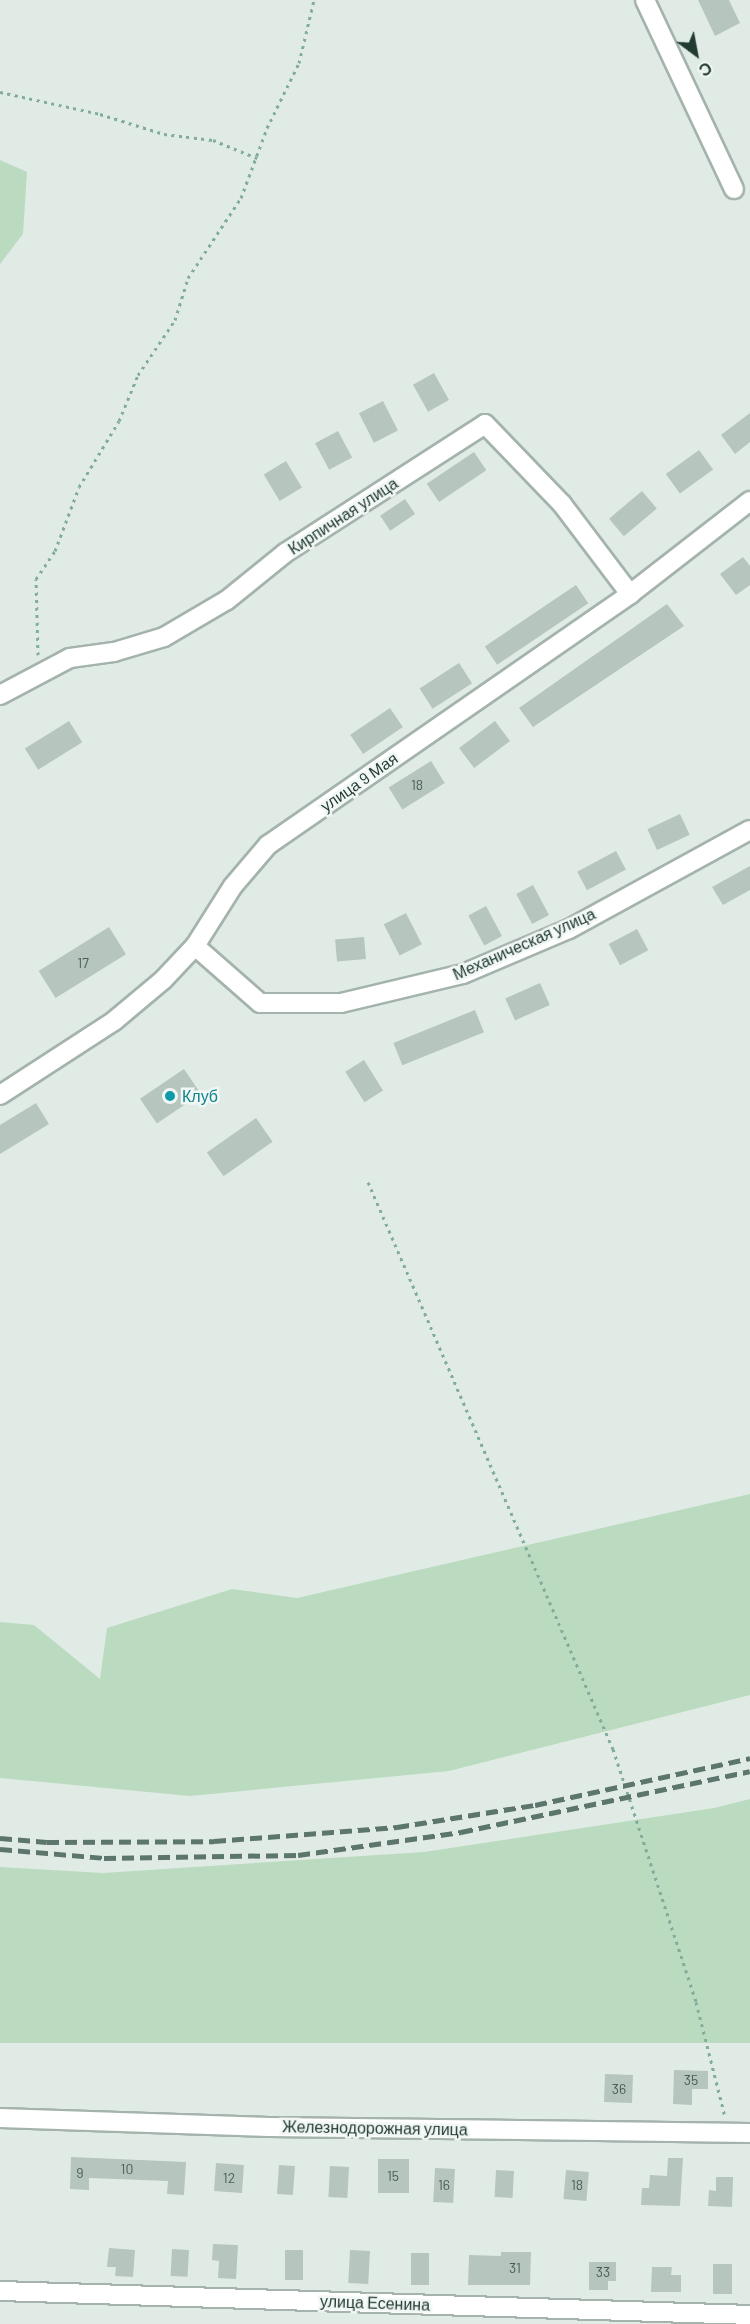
<!DOCTYPE html>
<meta charset="utf-8">
<style>
body{margin:0}
#map{position:relative;width:750px;height:2324px;overflow:hidden;background:#e1ebe5;font-family:Barlow,sans-serif}
div>[style]{position:absolute}
[style*='--x']{left:calc(var(--x)*1px);top:calc(var(--y)*1px);width:calc(var(--w)*1px);rotate:calc(var(--a)*1deg)}
.green>*{inset:0;background:#badbc0}
.building>*{inset:0;background:#b6c5be;transform-origin:0 0}
.path>*{height:3px;margin-top:-1.5px;transform-origin:0;background:repeating-linear-gradient(90deg,#82ad9c 0 3px,transparent 0 7.5px)}
.roads{filter:drop-shadow(2px 0 #a4b3ac) drop-shadow(-2px 0 #a4b3ac) drop-shadow(0 2px #a4b3ac) drop-shadow(0 -2px #a4b3ac)}
.minor>*{height:18px;margin:-9px;padding:0 9px;transform-origin:9px;border-radius:9px;background:#fff}
.rail>*{height:4.5px;margin-top:-2.25px;transform-origin:0;background:repeating-linear-gradient(90deg,#5c766d 0 12px,transparent 0 18px)}
.dots>*{width:16px;height:16px;translate:-50% -50%;box-sizing:border-box;border:3px solid #f1f7f4;border-radius:50%}
span{translate:-50% -50%;white-space:nowrap;text-align:center;line-height:1.15;-webkit-text-stroke:5px #f1f7f4;paint-order:stroke}
.number-label{font-size:14px;color:#475e55}
.number-label span{-webkit-text-stroke-width:0}
.street-label{font-size:16px;color:#223b32}
.culture-label{font-size:16px;color:#0d838f}
.left{translate:0 -50%;text-align:left}
.north{position:absolute;left:666px;top:24px;width:60px;height:60px;-webkit-text-stroke:4px #f1f7f4;paint-order:stroke;rotate:148deg;font-size:16px;font-weight:700;line-height:24px;text-align:center;color:#223b32}
.north::after{content:'';display:block;margin:auto;width:21px;height:27px;background:#223b32;clip-path:polygon(50% 0,100% 100%,50% 72%,0 100%)}
</style>
<div id="map">
<div class="green">
<div style="clip-path:polygon(0 160px,27px 172px,23px 234px,0 264px)"></div>
<div style="clip-path:polygon(750px 1494px,750px 1695px,449px 1771px,190px 1796px,0 1778px,0 1622px,34px 1625px,100px 1679px,107px 1628px,232px 1589px,297px 1598px)"></div>
<div style="clip-path:polygon(750px 1799px,750px 2043px,0 2043px,0 1867px,103px 1873px,424px 1852px,714px 1808px)"></div>
</div>
<div class="building">
<div style="clip-path:polygon(698px 0,729px 0,740px 23px,715px 36px)"></div>
<div style="left:434px;top:373px;width:31px;height:24px;rotate:61deg"></div>
<div style="left:383px;top:401px;width:33px;height:27px;rotate:63deg"></div>
<div style="clip-path:polygon(750px 413px,750px 442px,735px 454px,721px 435px)"></div>
<div style="left:338px;top:431px;width:30px;height:26px;rotate:62deg"></div>
<div style="left:699px;top:450px;width:24px;height:41px;rotate:54deg"></div>
<div style="left:474px;top:452px;width:22px;height:57px;rotate:56deg"></div>
<div style="left:286px;top:461px;width:31px;height:26px;rotate:59deg"></div>
<div style="left:642px;top:491px;width:23px;height:43px;rotate:50deg"></div>
<div style="left:405px;top:499px;width:18px;height:30px;rotate:56deg"></div>
<div style="clip-path:polygon(743px 557px,750px 566px,750px 585px,736px 595px,720px 574px)"></div>
<div style="left:576px;top:585px;width:22px;height:110px;rotate:56deg"></div>
<div style="clip-path:polygon(667px 604px,684px 626px,533px 727px,519px 708px)"></div>
<div style="left:459px;top:663px;width:24px;height:47px;rotate:57deg"></div>
<div style="left:390px;top:708px;width:23px;height:48px;rotate:56deg"></div>
<div style="left:69px;top:721px;width:25px;height:52px;rotate:58deg"></div>
<div style="left:495px;top:721px;width:25px;height:45px;rotate:53deg"></div>
<div style="left:431px;top:761px;width:26px;height:50px;rotate:58deg"></div>
<div style="left:680px;top:814px;width:23px;height:36px;rotate:65deg"></div>
<div style="left:616px;top:851px;width:21px;height:44px;rotate:62deg"></div>
<div style="clip-path:polygon(750px 866px,750px 890px,723px 905px,712px 887px)"></div>
<div style="left:533px;top:885px;width:34px;height:19px;rotate:62deg"></div>
<div style="left:486px;top:906px;width:34px;height:20px;rotate:62deg"></div>
<div style="left:406px;top:913px;width:35px;height:25px;rotate:63deg"></div>
<div style="left:109px;top:927px;width:32px;height:83px;rotate:58deg"></div>
<div style="left:637px;top:929px;width:24px;height:32px;rotate:62deg"></div>
<div style="left:364px;top:937px;width:22px;height:29px;rotate:85deg"></div>
<div style="left:540px;top:983px;width:24px;height:38px;rotate:66deg"></div>
<div style="left:475px;top:1010px;width:24px;height:88px;rotate:68deg"></div>
<div style="left:364px;top:1060px;width:36px;height:22px;rotate:58deg"></div>
<div style="left:184px;top:1069px;width:30px;height:53px;rotate:56deg"></div>
<div style="clip-path:polygon(36px 1103px,49px 1124px,0 1154px,0 1125px)"></div>
<div style="left:256px;top:1118px;width:29px;height:60px;rotate:55deg"></div>
<div style="clip-path:polygon(674px 2070px,708px 2071px,708px 2089px,692px 2089px,692px 2105px,673px 2104px)"></div>
<div style="left:605px;top:2074px;width:28px;height:28px;rotate:2deg"></div>
<div style="clip-path:polygon(71px 2157px,186px 2162px,184px 2195px,167px 2194px,168px 2181px,89px 2178px,89px 2190px,70px 2189px)"></div>
<div style="clip-path:polygon(668px 2158px,683px 2158px,680px 2206px,641px 2205px,642px 2188px,649px 2188px,650px 2175px,667px 2176px)"></div>
<div style="left:378px;top:2159px;width:31px;height:34px"></div>
<div style="left:216px;top:2163px;width:28px;height:28px;rotate:4deg"></div>
<div style="left:279px;top:2165px;width:16px;height:29px;rotate:4deg"></div>
<div style="left:330px;top:2166px;width:19px;height:31px;rotate:3deg"></div>
<div style="left:435px;top:2168px;width:20px;height:34px;rotate:3deg"></div>
<div style="left:496px;top:2170px;width:18px;height:27px;rotate:3deg"></div>
<div style="left:566px;top:2170px;width:23px;height:29px;rotate:5deg"></div>
<div style="clip-path:polygon(716px 2177px,733px 2177px,732px 2207px,708px 2206px,709px 2190px,716px 2191px)"></div>
<div style="clip-path:polygon(213px 2244px,238px 2245px,236px 2279px,218px 2278px,219px 2261px,212px 2260px)"></div>
<div style="clip-path:polygon(109px 2248px,135px 2250px,133px 2277px,115px 2276px,116px 2267px,107px 2267px)"></div>
<div style="left:172px;top:2249px;width:17px;height:27px;rotate:3deg"></div>
<div style="left:285px;top:2250px;width:18px;height:30px"></div>
<div style="left:350px;top:2250px;width:20px;height:33px;rotate:3deg"></div>
<div style="clip-path:polygon(501px 2252px,531px 2252px,530px 2285px,468px 2285px,469px 2255px,501px 2256px)"></div>
<div style="left:411px;top:2253px;width:18px;height:32px"></div>
<div style="clip-path:polygon(589px 2262px,616px 2262px,616px 2281px,608px 2281px,608px 2290px,589px 2290px)"></div>
<div style="left:713px;top:2264px;width:19px;height:30px"></div>
<div style="clip-path:polygon(652px 2267px,672px 2267px,671px 2275px,681px 2275px,681px 2292px,651px 2292px)"></div>
</div>
<div class="path">
<div style="--x:0;--y:92;--w:102;--a:12.4"></div>
<div style="--x:100;--y:114;--w:67;--a:17.4"></div>
<div style="--x:164;--y:134;--w:49;--a:7"></div>
<div style="--x:213;--y:140;--w:48;--a:22.2"></div>
<div style="--x:38;--y:655;--w:76;--a:-91.5"></div>
<div style="--x:36;--y:579;--w:34;--a:-56"></div>
<div style="--x:55;--y:551;--w:68;--a:-69.4"></div>
<div style="--x:79;--y:487;--w:77;--a:-58.8"></div>
<div style="--x:119;--y:421;--w:50;--a:-67.6"></div>
<div style="--x:138;--y:375;--w:66;--a:-56.1"></div>
<div style="--x:175;--y:320;--w:44;--a:-72.8"></div>
<div style="--x:188;--y:278;--w:96;--a:-56.5"></div>
<div style="--x:241;--y:198;--w:75;--a:-69.6"></div>
<div style="--x:267;--y:128;--w:72;--a:-63.8"></div>
<div style="--x:299;--y:63;--w:65;--a:-76.6"></div>
<div style="--x:368;--y:1182;--w:618;--a:66.63"></div>
<div style="--x:613;--y:1749;--w:266;--a:71.8"></div>
<div style="--x:696;--y:2002;--w:119;--a:75.8"></div>
</div>
<div class="roads">
<div class="minor">
<div style="--x:645;--y:0;--w:209;--a:64.8"></div>
<div style="--x:0;--y:695;--w:79;--a:-27.9"></div>
<div style="--x:70;--y:658;--w:44;--a:-7.8"></div>
<div style="--x:114;--y:652;--w:52;--a:-16.7"></div>
<div style="--x:164;--y:637;--w:73;--a:-30.4"></div>
<div style="--x:227;--y:600;--w:75;--a:-39"></div>
<div style="--x:285;--y:553;--w:238;--a:-32.8"></div>
<div style="--x:485;--y:424;--w:111;--a:46.1"></div>
<div style="--x:562;--y:504;--w:113;--a:52.9"></div>
<div style="--x:195;--y:946;--w:86;--a:41.2"></div>
<div style="--x:260;--y:1003;--w:81;--a:0"></div>
<div style="--x:341;--y:1003;--w:125;--a:-13.4"></div>
<div style="--x:463;--y:974;--w:115;--a:-23"></div>
<div style="--x:569;--y:929;--w:206;--a:-28.7"></div>
<div style="--x:0;--y:1095;--w:136;--a:-33"></div>
<div style="--x:114;--y:1021;--w:64;--a:-39.9"></div>
<div style="--x:163;--y:980;--w:47;--a:-46.7"></div>
<div style="--x:195;--y:946;--w:71;--a:-57.7"></div>
<div style="--x:233;--y:886;--w:54;--a:-49.5"></div>
<div style="--x:268;--y:845;--w:441;--a:-34.7"></div>
<div style="--x:630;--y:594;--w:152;--a:-37.8"></div>
<div style="--x:0;--y:2118;--w:269;--a:1.9"></div>
<div style="--x:269;--y:2127;--w:481;--a:0.7"></div>
<div style="--x:0;--y:2291;--w:750;--a:1.83"></div>
</div>
</div>
<div class="rail">
<div style="--x:0;--y:1838;--w:47;--a:4.9"></div>
<div style="--x:47;--y:1842;--w:167;--a:-0.3"></div>
<div style="--x:214;--y:1841;--w:184;--a:-4.4"></div>
<div style="--x:397;--y:1827;--w:140;--a:-9.1"></div>
<div style="--x:535;--y:1805;--w:220;--a:-12.3"></div>
<div style="--x:0;--y:1849;--w:104;--a:4.9"></div>
<div style="--x:104;--y:1858;--w:194;--a:-0.9"></div>
<div style="--x:298;--y:1855;--w:165;--a:-8"></div>
<div style="--x:461;--y:1832;--w:295;--a:-11.9"></div>
</div>
<div class="dots">
<div style="left:170px;top:1096px;background:#0f9aa8"></div>
</div>
<div class="number-label">
<span style="left:417px;top:785px">18</span>
<span style="left:83px;top:963px">17</span>
<span style="left:691px;top:2080px">35</span>
<span style="left:619px;top:2089px">36</span>
<span style="left:127px;top:2169px">10</span>
<span style="left:80px;top:2173px">9</span>
<span style="left:393px;top:2176px">15</span>
<span style="left:229px;top:2178px">12</span>
<span style="left:444px;top:2185px">16</span>
<span style="left:577px;top:2185px">18</span>
<span style="left:515px;top:2268px">31</span>
<span style="left:603px;top:2272px">33</span>
</div>
<div class="street-label">
<span style="left:343px;top:516px;rotate:-33deg">Кирпичная улица</span>
<span style="left:359px;top:782px;rotate:-35deg">улица 9 Мая</span>
<span style="left:524px;top:944px;rotate:-24deg">Механическая улица</span>
<span style="left:375px;top:2128px;rotate:1deg">Железнодорожная улица</span>
<span style="left:375px;top:2303px;rotate:2deg">улица Есенина</span>
</div>
<div class="culture-label">
<span class="left" style="left:182px;top:1096px">Клуб</span>
</div>
<div class="north">С</div>
</div>
